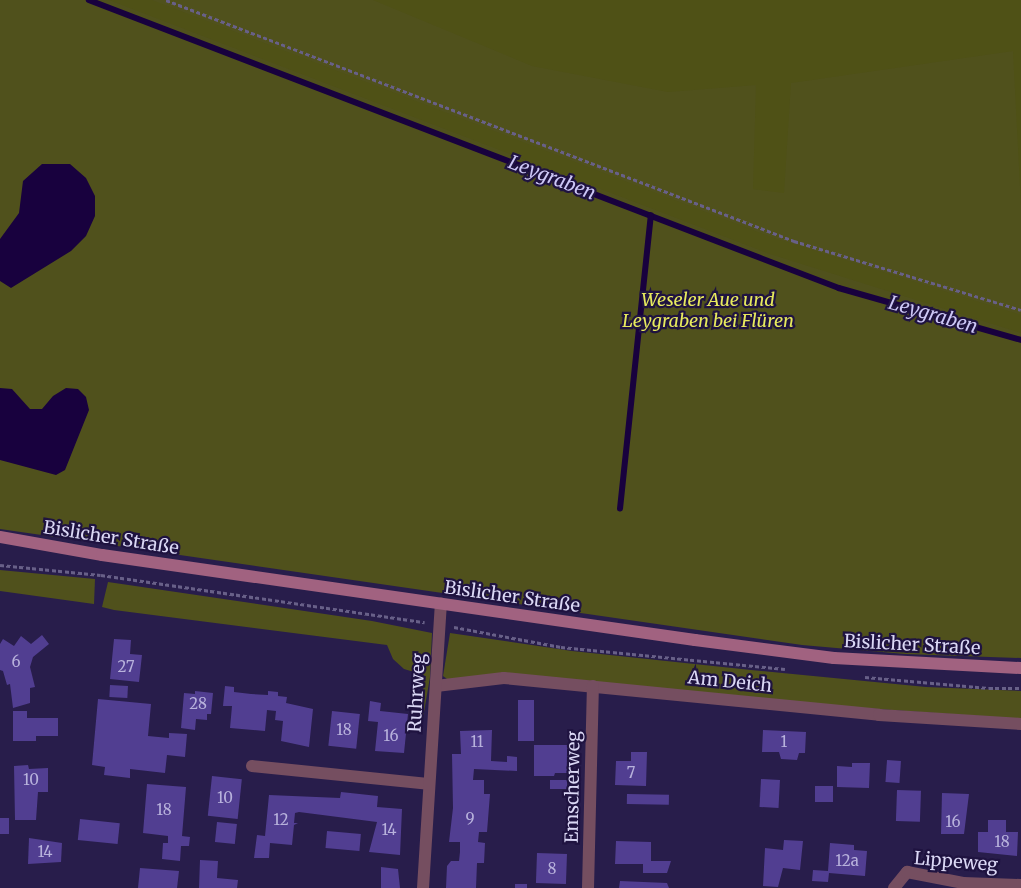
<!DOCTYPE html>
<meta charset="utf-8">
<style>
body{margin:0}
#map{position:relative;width:1021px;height:888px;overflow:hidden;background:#281d4b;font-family:Merriweather,serif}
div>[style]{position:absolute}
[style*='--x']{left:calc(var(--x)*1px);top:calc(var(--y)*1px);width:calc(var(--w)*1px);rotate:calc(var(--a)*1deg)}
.green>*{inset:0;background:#50511c}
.forest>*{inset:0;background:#4f5116}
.water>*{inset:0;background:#18013e}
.stream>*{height:5.5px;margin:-2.75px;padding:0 2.75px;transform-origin:2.75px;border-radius:2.75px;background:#18013e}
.building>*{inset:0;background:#513e91;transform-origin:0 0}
.path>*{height:3px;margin-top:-1.5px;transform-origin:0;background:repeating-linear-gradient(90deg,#686088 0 4px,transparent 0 6.5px)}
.street>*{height:12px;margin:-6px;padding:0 6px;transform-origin:6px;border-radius:6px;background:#754e60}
.secondary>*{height:12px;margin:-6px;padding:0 6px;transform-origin:6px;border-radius:6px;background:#a16280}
span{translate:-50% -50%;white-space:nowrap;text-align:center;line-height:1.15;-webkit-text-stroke:4.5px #1f1340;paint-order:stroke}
.number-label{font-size:15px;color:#b8b2dc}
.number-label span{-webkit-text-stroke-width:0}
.park-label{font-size:18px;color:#e7ea5d;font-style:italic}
.street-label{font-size:18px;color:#dbd8f5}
.water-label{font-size:19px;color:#cdc7f6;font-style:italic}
</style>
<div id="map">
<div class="green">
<div style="clip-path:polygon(0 0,1021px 0,1021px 658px,905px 654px,802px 645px,0 529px)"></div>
<div style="clip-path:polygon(0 570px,95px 579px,94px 604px,0 591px)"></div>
<div style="clip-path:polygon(108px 582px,372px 621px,432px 633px,430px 677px,422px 724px,424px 675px,404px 669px,393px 659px,387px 645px,114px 610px,102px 607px)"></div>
<div style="clip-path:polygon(450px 633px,572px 651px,751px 670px,926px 687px,1021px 691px,1021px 719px,447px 679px,443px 676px)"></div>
</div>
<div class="forest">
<div style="clip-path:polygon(109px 0,152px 0,774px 238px,1021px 315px,1021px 333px,770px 254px)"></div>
<div style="clip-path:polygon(373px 0,1021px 0,1021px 206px,1013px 51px,791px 83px,784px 193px,753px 189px,756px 85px,668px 92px,532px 66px)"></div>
</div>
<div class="water">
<div style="clip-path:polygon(42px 164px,70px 164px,86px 178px,95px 196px,95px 216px,86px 236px,71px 251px,11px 288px,0 281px,0 239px,19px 213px,23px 181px)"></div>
<div style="clip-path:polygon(0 388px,12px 389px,30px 409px,42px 409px,53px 396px,66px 388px,78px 389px,86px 397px,89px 410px,65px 470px,56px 475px,0 460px)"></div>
</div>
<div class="stream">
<div style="--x:89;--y:0;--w:803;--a:21.01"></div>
<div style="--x:839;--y:288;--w:189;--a:15.9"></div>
<div style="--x:620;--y:509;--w:295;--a:-84"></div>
</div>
<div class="building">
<div style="clip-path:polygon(42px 635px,49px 644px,33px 657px,30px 667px,35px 687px,30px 688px,30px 703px,13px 708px,10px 684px,7px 685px,3px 671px,0 670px,0 644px,3px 639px,14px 646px,21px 636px,31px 644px)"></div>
<div style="clip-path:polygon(114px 639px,131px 640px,130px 654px,142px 655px,139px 682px,110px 679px)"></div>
<div style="left:110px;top:685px;width:18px;height:12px;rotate:3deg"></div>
<div style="clip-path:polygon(225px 686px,234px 687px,234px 692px,251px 694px,268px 695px,268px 691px,278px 692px,278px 696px,287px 697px,286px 703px,313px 709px,309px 747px,281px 741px,283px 721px,275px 720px,276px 711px,267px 710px,265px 731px,230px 728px,232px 706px,223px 706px)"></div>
<div style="clip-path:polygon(195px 691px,213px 693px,211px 714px,207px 714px,207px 720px,196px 719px,195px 730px,181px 728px,184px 693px,195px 694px)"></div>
<div style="clip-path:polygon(98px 699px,151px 704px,148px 736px,169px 738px,169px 733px,187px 734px,185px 757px,167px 755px,165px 773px,130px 769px,130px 778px,104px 775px,105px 767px,92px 765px)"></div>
<div style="left:518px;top:700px;width:16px;height:41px"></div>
<div style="clip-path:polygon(370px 701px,381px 703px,380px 711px,408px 714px,404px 753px,375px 751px,378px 722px,368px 721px)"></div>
<div style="clip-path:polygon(13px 711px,27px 711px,27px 718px,58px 718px,58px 736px,36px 736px,36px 741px,13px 741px)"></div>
<div style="left:332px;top:711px;width:28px;height:35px;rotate:6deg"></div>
<div style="clip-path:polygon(492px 730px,491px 761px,507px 762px,507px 756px,517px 757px,517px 771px,474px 769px,473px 780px,484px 780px,484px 794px,490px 794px,487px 832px,479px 832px,478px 842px,485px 843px,484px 863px,477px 863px,476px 888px,446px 888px,447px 866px,451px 861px,459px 861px,460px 852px,460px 842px,449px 842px,453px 808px,452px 754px,461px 754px,460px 731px)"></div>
<div style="clip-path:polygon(763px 730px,806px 732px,805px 753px,799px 753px,797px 760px,781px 759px,779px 752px,762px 752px)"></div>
<div style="clip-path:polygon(534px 745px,568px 745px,568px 773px,555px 773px,554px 776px,534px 776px)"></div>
<div style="clip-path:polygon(631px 752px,647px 752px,646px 786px,615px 785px,616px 761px,631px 761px)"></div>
<div style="left:887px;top:760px;width:14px;height:22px;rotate:4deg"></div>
<div style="clip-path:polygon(852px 763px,870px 763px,869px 788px,837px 787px,837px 766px,852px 767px)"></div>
<div style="clip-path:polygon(28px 765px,29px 769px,48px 768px,48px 792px,38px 792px,36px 820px,15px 820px,14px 766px)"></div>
<div style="left:212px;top:776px;width:30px;height:40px;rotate:6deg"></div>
<div style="left:761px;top:779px;width:19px;height:28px;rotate:3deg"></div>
<div style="left:550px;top:780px;width:17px;height:9px"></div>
<div style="clip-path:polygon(147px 784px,186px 787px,182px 836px,190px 837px,189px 846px,181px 846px,180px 861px,162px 859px,163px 843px,168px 843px,168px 836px,143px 833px)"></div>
<div style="left:815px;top:786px;width:18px;height:16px"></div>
<div style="left:897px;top:790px;width:24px;height:31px;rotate:2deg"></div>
<div style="clip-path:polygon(341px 792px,378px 796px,377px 807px,402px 809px,400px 855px,369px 852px,377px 822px,299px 812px,295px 813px,294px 823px,298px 823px,294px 825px,292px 845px,270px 843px,269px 858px,254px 858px,257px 835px,265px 836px,269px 795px,340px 798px)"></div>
<div style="clip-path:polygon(942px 793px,969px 794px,964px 834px,941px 834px)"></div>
<div style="left:627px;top:794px;width:42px;height:10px;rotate:1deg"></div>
<div style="left:0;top:818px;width:9px;height:16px"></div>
<div style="left:80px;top:819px;width:40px;height:21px;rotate:6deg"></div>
<div style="clip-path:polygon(988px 820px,1006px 820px,1006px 832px,1018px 832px,1017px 856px,978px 852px,978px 832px,988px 832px)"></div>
<div style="left:217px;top:822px;width:20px;height:20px;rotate:6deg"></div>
<div style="left:327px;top:831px;width:34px;height:17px;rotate:5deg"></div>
<div style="clip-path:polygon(29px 838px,62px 843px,61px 862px,28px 864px)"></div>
<div style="clip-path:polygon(784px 840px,803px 841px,800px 870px,783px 868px,778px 887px,763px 886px,765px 848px,783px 850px)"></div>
<div style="clip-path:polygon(616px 841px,651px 842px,651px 861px,671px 861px,667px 873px,643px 873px,643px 864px,615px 864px)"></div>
<div style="clip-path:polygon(830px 843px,854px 845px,854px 850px,867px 851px,865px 876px,829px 873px,828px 882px,812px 881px,813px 870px,828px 871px)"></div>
<div style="left:537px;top:853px;width:30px;height:30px;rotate:2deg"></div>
<div style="clip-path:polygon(200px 860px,218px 861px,217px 878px,238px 880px,237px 888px,199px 888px)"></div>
<div style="clip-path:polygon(381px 867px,398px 869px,400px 888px,381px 888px)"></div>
<div style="clip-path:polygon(140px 868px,179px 871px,177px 888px,138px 888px)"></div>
<div style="clip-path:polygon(620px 881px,667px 883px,669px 888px,619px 888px)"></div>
<div style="left:515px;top:884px;width:12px;height:4px"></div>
</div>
<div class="path">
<div style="--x:166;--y:0;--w:673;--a:20.99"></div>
<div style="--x:794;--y:241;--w:237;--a:16.9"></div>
<div style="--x:0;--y:565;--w:101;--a:5.7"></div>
<div style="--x:101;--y:575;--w:327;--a:8.3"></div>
<div style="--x:454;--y:627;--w:109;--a:10.6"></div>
<div style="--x:561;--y:647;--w:225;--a:5.6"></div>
<div style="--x:865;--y:677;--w:124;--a:5.1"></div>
<div style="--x:989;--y:688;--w:32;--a:0"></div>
</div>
<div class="street">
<div style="--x:436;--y:686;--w:68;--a:-6.7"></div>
<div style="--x:504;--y:678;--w:377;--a:5.6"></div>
<div style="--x:879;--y:715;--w:142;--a:3.6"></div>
<div style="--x:252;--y:766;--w:177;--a:5.8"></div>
<div style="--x:423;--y:888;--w:285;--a:-86.4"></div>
<div style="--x:588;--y:888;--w:202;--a:-88.6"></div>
<div style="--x:894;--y:888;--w:21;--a:-51"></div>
<div style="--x:907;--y:872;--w:57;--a:11.1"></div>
<div style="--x:963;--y:883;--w:58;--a:2"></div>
</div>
<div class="secondary">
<div style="--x:0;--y:537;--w:104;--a:10"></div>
<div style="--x:102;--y:555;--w:599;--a:8.16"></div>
<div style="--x:695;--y:640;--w:140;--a:7.4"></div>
<div style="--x:834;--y:658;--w:187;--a:3.1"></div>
</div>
<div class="number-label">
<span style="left:16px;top:662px">6</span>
<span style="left:126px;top:667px">27</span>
<span style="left:198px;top:704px">28</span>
<span style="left:344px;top:730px">18</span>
<span style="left:391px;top:736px">16</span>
<span style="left:477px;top:742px">11</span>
<span style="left:784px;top:742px">1</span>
<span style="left:631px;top:773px">7</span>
<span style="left:31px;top:780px">10</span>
<span style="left:225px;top:798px">10</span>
<span style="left:164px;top:810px">18</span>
<span style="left:470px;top:819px">9</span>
<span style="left:281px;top:820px">12</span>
<span style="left:953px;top:822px">16</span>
<span style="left:389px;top:830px">14</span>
<span style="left:1002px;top:842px">18</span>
<span style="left:45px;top:852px">14</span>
<span style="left:847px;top:861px">12a</span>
<span style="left:552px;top:869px">8</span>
</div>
<div class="park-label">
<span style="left:708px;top:311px">Weseler Aue und<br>Leygraben bei Flüren</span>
</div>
<div class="street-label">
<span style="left:111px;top:538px;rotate:9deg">Bislicher Straße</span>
<span style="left:512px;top:597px;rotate:8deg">Bislicher Straße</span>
<span style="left:912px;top:645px;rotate:3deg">Bislicher Straße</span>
<span style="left:730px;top:682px;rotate:6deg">Am Deich</span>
<span style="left:417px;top:693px;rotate:-87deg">Ruhrweg</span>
<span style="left:573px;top:787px;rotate:-89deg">Emscherweg</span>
<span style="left:956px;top:862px;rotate:5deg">Lippeweg</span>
</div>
<div class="water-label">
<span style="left:552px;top:178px;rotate:21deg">Leygraben</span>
<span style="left:933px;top:315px;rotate:16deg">Leygraben</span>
</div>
</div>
